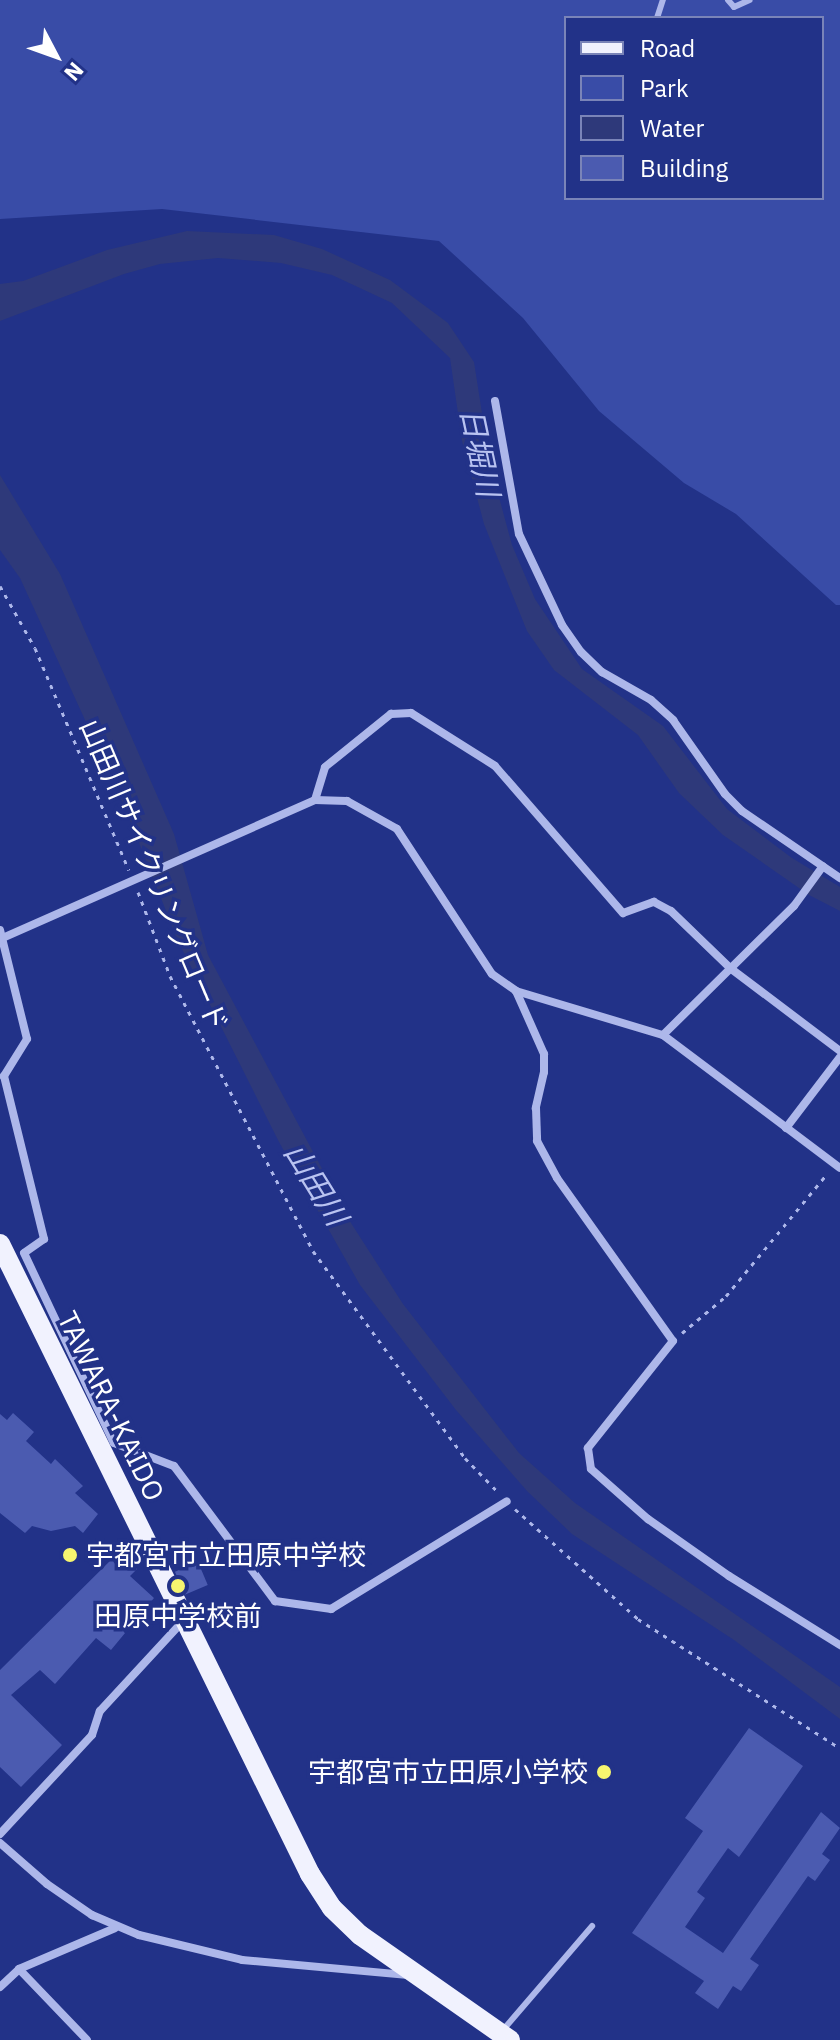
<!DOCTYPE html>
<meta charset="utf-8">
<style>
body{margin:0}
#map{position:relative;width:840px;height:2040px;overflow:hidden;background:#223288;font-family:"IBM Plex Sans","Noto Sans JP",sans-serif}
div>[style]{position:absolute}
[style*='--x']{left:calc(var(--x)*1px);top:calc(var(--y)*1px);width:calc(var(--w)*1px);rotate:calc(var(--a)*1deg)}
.green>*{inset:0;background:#394ca7}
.water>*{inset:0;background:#2e397a}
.building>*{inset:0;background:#4b5bb0;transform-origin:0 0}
.path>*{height:3px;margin-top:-1.5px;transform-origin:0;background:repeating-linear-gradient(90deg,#adb7ea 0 4px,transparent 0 10px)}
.service>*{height:6px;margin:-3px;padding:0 3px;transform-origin:3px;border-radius:3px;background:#adb7ea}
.minor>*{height:8px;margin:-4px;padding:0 4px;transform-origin:4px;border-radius:4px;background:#adb7ea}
.primary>*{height:20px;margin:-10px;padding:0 10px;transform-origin:10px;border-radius:10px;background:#f1f2fe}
.dots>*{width:22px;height:22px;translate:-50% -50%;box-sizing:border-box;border:4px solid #223288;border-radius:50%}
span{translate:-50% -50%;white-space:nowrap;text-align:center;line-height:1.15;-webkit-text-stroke:7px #223288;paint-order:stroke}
.street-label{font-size:28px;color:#fff}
.poi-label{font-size:28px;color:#fff}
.left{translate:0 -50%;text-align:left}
.right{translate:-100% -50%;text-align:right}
.water-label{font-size:30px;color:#b9c3f1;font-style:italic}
.legend{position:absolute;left:564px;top:16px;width:260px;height:184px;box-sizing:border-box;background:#223288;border:2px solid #7a84b8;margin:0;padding:10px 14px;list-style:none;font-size:24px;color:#fff}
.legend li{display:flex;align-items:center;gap:16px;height:40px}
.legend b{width:40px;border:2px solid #7a84b8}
.north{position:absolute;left:16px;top:16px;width:80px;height:80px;-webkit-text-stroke:6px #223288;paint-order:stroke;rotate:131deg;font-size:22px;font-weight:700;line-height:32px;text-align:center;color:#fff}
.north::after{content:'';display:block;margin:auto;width:28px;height:36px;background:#fff;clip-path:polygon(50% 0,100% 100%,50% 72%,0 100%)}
</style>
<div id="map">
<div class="green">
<div style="clip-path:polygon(evenodd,0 0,840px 0,840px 605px,836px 605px,736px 514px,684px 483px,599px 411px,523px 318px,439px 241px,162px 209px,0 219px,0 0,566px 18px,822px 18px,822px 198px,566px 198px,566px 18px)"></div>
</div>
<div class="water">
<div style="clip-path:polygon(187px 231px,274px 235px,322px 249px,390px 280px,448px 323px,474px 362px,490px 464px,512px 545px,535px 599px,582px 669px,663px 726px,727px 809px,792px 858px,840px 887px,840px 911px,809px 895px,723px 835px,679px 793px,638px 735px,554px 670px,527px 631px,484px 524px,462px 441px,450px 358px,392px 303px,332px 275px,281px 263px,218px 258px,160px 264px,124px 274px,0 321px,0 284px,23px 281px,107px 250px)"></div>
<div style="clip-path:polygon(0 475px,60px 574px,174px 834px,208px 955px,351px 1223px,403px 1304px,519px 1453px,575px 1503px,840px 1687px,840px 1719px,734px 1640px,572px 1534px,527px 1491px,456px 1410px,360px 1285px,279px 1142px,178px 941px,124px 805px,20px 578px,0 550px)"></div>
</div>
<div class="building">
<div style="clip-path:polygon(13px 1413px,34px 1432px,26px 1441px,51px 1464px,55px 1459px,83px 1486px,75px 1493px,98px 1514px,83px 1533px,75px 1526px,51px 1531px,32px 1526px,25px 1533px,0 1513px,0 1414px,7px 1420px)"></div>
<div style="clip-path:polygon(118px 1553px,137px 1569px,130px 1576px,154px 1598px,111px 1650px,96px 1638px,55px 1684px,40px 1670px,11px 1695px,62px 1745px,21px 1787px,0 1767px,0 1670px)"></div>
<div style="left:198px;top:1562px;width:25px;height:25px;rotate:67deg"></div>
<div style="clip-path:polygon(749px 1728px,803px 1766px,739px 1857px,728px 1848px,697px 1892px,705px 1898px,685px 1927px,723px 1953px,821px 1812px,840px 1828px,822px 1854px,830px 1860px,815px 1881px,808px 1876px,750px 1959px,759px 1965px,741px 1991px,733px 1986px,718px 2009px,695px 1993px,704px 1981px,632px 1933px,703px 1831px,685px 1818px)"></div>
</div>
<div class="path">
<div style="--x:0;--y:586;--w:71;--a:60.6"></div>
<div style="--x:35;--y:648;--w:241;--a:67.1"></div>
<div style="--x:138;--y:892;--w:90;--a:69.1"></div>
<div style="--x:170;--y:976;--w:310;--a:62.5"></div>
<div style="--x:313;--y:1251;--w:257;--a:53.7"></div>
<div style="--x:465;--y:1458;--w:47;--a:45.9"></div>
<div style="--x:682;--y:1333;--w:57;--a:-40.1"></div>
<div style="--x:726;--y:1296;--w:158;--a:-50.4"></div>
<div style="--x:515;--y:1509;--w:165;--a:41.8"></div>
<div style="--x:638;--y:1619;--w:240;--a:32.6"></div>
</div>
<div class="service">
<div style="--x:728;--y:0;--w:9;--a:49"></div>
<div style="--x:734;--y:7;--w:17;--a:-24"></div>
<div style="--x:657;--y:18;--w:19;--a:-72"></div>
<div style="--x:503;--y:2030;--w:137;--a:-49.4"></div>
</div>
<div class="minor">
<div style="--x:495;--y:401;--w:135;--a:79.8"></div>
<div style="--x:519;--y:534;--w:101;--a:64.7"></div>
<div style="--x:562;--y:625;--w:33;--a:55"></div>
<div style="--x:581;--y:652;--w:29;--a:44"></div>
<div style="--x:602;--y:672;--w:56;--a:29.7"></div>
<div style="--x:651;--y:700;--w:30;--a:42"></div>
<div style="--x:673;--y:720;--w:90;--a:54.9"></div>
<div style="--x:725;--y:794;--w:24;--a:45"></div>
<div style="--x:742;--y:811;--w:119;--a:34.4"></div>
<div style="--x:315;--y:800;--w:34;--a:-73"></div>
<div style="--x:325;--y:767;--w:85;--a:-38.8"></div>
<div style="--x:391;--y:714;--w:20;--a:-3"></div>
<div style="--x:411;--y:713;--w:99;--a:32.2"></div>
<div style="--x:495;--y:766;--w:195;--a:49"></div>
<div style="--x:623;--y:913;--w:33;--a:-20"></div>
<div style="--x:654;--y:902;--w:19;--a:28"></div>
<div style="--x:671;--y:911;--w:82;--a:44"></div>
<div style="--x:730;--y:968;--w:138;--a:37"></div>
<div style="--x:0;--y:930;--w:112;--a:76.1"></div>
<div style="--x:27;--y:1039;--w:44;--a:121.9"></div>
<div style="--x:4;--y:1076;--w:168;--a:76.2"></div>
<div style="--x:44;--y:1239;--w:24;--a:145"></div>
<div style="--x:24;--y:1253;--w:210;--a:64.7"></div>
<div style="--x:114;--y:1443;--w:64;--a:21"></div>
<div style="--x:174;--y:1466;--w:169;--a:53.2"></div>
<div style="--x:275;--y:1601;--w:57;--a:8.1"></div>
<div style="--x:331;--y:1609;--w:206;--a:-31.5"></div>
<div style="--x:0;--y:939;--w:344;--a:-23.8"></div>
<div style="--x:315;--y:800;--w:32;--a:2"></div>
<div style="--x:347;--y:801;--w:57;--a:29.2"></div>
<div style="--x:397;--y:829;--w:173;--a:56.8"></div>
<div style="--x:492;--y:974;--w:29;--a:35"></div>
<div style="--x:516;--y:991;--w:153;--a:16.7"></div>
<div style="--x:663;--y:1035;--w:221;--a:36.9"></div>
<div style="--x:516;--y:991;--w:69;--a:66"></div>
<div style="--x:544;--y:1054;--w:18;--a:90"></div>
<div style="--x:544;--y:1072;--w:37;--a:103"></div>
<div style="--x:536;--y:1108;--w:33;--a:88"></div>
<div style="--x:537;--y:1141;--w:42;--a:61.6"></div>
<div style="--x:557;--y:1178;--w:200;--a:54.6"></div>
<div style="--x:673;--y:1341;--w:137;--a:128.5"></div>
<div style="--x:588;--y:1448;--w:21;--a:82"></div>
<div style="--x:591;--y:1469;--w:76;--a:41.3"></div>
<div style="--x:648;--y:1519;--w:99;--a:35.1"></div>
<div style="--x:729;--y:1576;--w:131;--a:31.9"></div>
<div style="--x:663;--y:1035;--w:184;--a:-44.6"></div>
<div style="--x:794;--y:906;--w:49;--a:-54.1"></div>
<div style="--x:786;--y:1128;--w:89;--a:-52.7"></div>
<div style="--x:0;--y:1834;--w:135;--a:-47.1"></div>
<div style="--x:92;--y:1735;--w:25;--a:-72"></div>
<div style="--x:100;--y:1711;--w:122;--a:-47.3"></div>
<div style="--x:0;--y:1843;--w:62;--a:41.1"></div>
<div style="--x:47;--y:1884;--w:55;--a:34.6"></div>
<div style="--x:92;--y:1915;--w:51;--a:23.1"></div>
<div style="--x:139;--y:1935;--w:106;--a:13.6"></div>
<div style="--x:242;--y:1960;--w:167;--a:5.2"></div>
<div style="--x:19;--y:1969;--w:98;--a:46.2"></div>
<div style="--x:0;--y:1987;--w:26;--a:-43"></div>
<div style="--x:19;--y:1969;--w:104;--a:-23.1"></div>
</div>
<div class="primary">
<div style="--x:0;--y:1244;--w:702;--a:63.8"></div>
<div style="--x:310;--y:1874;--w:40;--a:57.1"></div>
<div style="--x:332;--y:1908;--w:39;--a:44"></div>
<div style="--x:360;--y:1935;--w:183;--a:35"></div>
</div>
<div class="dots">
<div style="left:70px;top:1555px;background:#f6f56f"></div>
<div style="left:178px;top:1586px;background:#f6f56f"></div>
<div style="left:604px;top:1772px;background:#f6f56f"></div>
</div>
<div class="street-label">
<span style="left:154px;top:875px;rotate:67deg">山田川サイクリングロード</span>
<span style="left:111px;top:1406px;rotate:64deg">TAWARA-KAIDO</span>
</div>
<div class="poi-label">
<span class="left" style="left:86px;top:1555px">宇都宮市立田原中学校</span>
<span style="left:178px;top:1616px">田原中学校前</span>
<span class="right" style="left:588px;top:1772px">宇都宮市立田原小学校</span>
</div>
<div class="water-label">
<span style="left:480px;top:452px;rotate:78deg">日堀川</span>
<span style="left:316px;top:1184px;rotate:58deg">山田川</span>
</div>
<ul class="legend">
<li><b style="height:10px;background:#f1f2fe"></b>Road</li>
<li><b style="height:22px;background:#394ca7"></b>Park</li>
<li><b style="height:22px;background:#2e397a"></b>Water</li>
<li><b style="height:22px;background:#4b5bb0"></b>Building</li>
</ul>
<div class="north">N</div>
</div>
